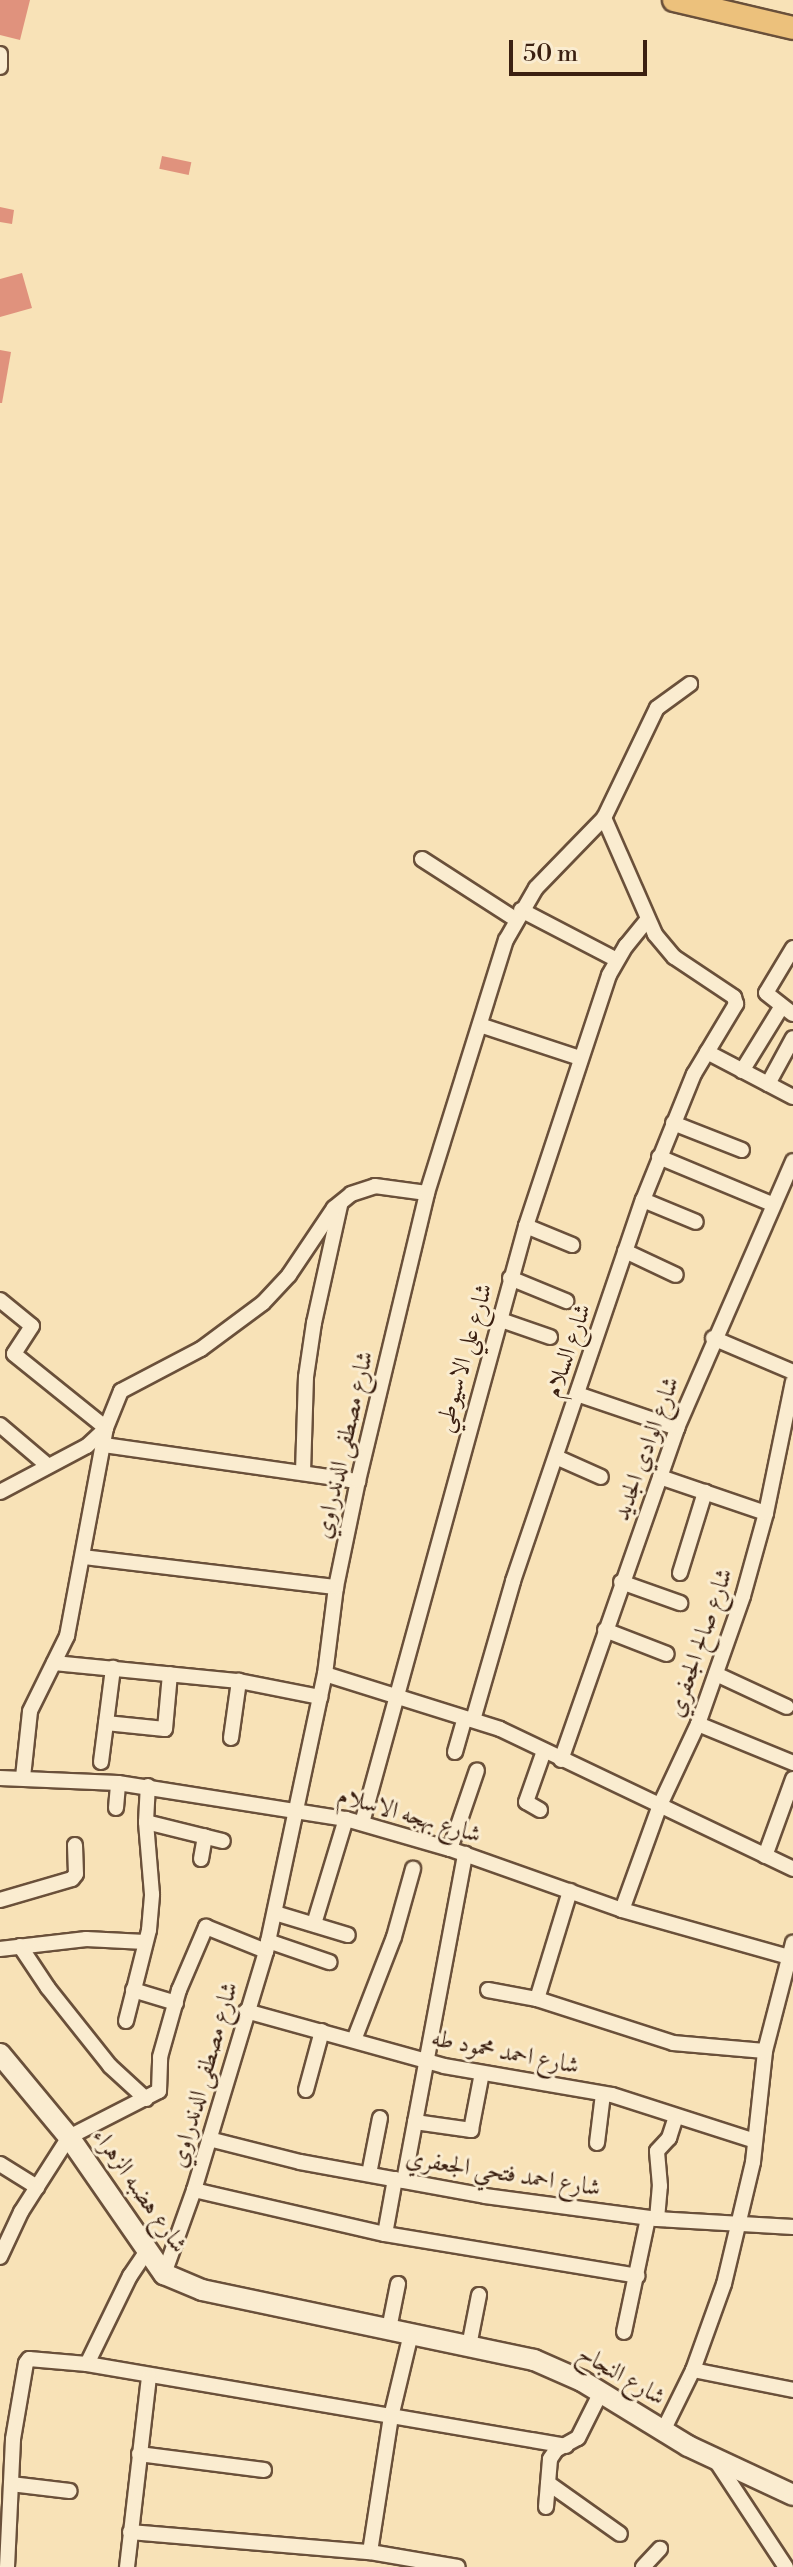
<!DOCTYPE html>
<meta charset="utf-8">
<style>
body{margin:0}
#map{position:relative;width:793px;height:2567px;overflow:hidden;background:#f8e2b7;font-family:"Libre Bodoni",Amiri,serif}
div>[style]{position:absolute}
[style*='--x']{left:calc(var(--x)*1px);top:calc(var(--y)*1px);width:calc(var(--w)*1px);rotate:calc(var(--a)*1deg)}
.building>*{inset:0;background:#e0927d;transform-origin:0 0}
.roads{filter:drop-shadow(2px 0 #6a503a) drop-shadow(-2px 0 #6a503a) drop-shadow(0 2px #6a503a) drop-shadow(0 -2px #6a503a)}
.street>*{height:14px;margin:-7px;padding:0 7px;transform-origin:7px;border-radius:7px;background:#faecd0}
.secondary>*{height:20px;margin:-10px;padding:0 10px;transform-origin:10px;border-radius:10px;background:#faecd0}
.primary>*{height:22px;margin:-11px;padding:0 11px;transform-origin:11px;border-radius:11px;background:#ecc17c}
span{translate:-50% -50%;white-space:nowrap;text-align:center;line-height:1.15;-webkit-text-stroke:6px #faecd0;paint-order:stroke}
.street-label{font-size:24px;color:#3b2011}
.scale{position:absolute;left:509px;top:40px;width:138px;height:36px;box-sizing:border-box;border:4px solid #3b2011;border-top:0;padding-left:10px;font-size:24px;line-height:28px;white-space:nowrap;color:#3b2011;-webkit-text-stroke:6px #faecd0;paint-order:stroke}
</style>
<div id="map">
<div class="building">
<div style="clip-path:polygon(0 0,30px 0,20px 40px,0 35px)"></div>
<div style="left:162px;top:156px;width:30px;height:13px;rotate:12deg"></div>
<div style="clip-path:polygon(0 207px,14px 210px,12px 224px,0 222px)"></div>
<div style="clip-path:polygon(22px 273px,32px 308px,0 317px,0 279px)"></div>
<div style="clip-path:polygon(0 350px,11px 352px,2px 403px,0 403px)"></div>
</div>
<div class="roads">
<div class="street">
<div style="--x:0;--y:54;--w:13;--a:90"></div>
<div style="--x:422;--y:859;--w:111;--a:32.8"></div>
<div style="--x:521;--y:910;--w:108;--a:27.5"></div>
<div style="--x:793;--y:948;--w:52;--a:121"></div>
<div style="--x:766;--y:993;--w:34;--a:38"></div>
<div style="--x:480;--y:1025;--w:105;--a:18.3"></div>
<div style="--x:707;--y:1052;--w:97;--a:27.6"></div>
<div style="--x:742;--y:1071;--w:76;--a:-58.4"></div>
<div style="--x:768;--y:1084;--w:52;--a:-61.5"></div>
<div style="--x:673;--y:1123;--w:74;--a:21.4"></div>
<div style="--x:659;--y:1157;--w:122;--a:22.6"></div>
<div style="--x:643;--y:1200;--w:57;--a:22.5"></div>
<div style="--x:526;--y:1226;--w:50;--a:22.4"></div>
<div style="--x:625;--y:1251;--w:56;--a:25.2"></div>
<div style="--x:510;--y:1278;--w:61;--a:22.3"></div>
<div style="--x:0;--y:1300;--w:41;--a:39.1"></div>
<div style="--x:32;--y:1326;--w:33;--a:123"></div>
<div style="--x:14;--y:1354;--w:118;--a:38.8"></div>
<div style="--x:498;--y:1319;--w:55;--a:19.1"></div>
<div style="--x:713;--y:1338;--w:87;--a:23"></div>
<div style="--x:577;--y:1394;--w:106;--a:18.8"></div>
<div style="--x:0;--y:1425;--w:62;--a:40.4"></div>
<div style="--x:104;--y:1445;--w:257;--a:8.1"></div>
<div style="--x:556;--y:1457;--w:49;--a:24"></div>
<div style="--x:303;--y:1472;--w:95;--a:-88.2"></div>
<div style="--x:306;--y:1377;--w:55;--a:-81.6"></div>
<div style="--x:314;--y:1323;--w:120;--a:-77.5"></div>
<div style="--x:660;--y:1477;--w:112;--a:18.8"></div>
<div style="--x:0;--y:1492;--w:98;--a:-27.9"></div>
<div style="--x:87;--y:1446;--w:26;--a:-43"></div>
<div style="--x:83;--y:1557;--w:255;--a:6.8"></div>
<div style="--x:680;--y:1573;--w:85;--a:-72.8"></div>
<div style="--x:621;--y:1582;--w:63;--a:19.6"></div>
<div style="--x:605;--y:1630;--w:66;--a:21.2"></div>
<div style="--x:54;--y:1663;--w:186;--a:5.6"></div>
<div style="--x:239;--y:1681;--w:83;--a:11.2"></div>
<div style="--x:325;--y:1674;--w:183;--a:17.4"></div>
<div style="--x:500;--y:1729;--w:325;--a:25.5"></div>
<div style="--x:716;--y:1674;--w:78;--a:24.9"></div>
<div style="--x:473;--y:1720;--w:145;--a:-73.9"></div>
<div style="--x:513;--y:1581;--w:403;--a:-71.2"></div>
<div style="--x:643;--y:1200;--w:136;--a:-68"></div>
<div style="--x:694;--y:1074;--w:82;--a:-59"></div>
<div style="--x:736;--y:1004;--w:7;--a:-106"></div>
<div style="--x:734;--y:997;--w:72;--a:-146.3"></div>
<div style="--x:674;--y:957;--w:30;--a:-130"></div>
<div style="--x:655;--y:934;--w:127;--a:-113.7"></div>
<div style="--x:106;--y:1723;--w:59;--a:5.8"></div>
<div style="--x:165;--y:1729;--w:55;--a:-84.8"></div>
<div style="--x:698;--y:1724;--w:103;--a:22.3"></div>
<div style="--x:231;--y:1738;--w:58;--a:-82"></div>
<div style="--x:455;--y:1752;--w:35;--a:-74"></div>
<div style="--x:561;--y:1760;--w:352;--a:-70.7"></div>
<div style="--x:677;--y:1428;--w:291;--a:-66.5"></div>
<div style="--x:101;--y:1762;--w:95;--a:-82.7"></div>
<div style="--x:23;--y:1777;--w:66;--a:-83.9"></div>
<div style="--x:30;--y:1711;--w:84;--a:-63.7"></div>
<div style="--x:67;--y:1636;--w:212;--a:-79.4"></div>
<div style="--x:106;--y:1428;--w:40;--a:-68"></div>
<div style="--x:121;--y:1391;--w:90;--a:-27.7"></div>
<div style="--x:201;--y:1349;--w:77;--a:-36.6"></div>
<div style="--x:263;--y:1303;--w:38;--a:-47"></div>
<div style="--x:289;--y:1275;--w:81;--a:-56.1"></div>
<div style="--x:334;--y:1208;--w:22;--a:-39"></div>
<div style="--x:351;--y:1194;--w:25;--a:-18"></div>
<div style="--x:375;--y:1186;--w:52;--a:7.7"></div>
<div style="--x:0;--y:1778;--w:118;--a:2.4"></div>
<div style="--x:118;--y:1783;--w:231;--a:9"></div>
<div style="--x:346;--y:1819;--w:108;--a:16.1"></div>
<div style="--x:450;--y:1849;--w:182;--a:19.5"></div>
<div style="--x:622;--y:1910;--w:178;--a:15.7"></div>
<div style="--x:116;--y:1808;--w:25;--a:-85"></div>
<div style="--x:540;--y:1810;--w:16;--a:-150"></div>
<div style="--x:526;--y:1802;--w:54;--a:-70.6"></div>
<div style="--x:146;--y:1822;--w:79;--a:13.9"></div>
<div style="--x:362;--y:1823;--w:619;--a:-74.64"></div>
<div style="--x:526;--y:1226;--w:264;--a:-71.7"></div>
<div style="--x:609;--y:975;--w:34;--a:-60"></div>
<div style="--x:626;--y:946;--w:33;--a:-51"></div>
<div style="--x:450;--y:1849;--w:83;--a:-71.1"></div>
<div style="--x:765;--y:1856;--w:82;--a:-70"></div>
<div style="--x:201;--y:1859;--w:23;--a:-80"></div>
<div style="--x:0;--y:1900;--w:75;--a:-16.3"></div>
<div style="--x:72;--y:1879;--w:6;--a:-51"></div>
<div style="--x:76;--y:1874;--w:29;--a:-92"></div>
<div style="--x:622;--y:1910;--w:112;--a:-70.1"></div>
<div style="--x:660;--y:1805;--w:89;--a:-64.9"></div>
<div style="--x:698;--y:1724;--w:136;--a:-70.6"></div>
<div style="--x:743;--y:1596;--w:86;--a:-74.5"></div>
<div style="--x:766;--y:1513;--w:134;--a:-78.4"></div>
<div style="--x:275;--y:1913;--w:76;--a:16.8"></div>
<div style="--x:314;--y:1924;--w:110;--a:-73.1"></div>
<div style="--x:268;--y:1941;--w:65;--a:19"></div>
<div style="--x:20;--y:1946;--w:50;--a:56.3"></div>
<div style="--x:48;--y:1988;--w:100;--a:51.5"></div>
<div style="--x:110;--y:2066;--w:49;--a:42.5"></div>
<div style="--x:0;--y:1949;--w:87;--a:-6.6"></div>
<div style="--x:86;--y:1939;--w:59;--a:2.9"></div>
<div style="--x:133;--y:1990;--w:45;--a:16.8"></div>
<div style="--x:488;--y:1990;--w:50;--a:10.4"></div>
<div style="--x:537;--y:1999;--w:143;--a:17.9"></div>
<div style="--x:673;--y:2043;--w:92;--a:5"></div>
<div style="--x:537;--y:1999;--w:113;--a:-73"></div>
<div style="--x:246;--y:2011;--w:205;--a:15.5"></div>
<div style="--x:444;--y:2066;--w:170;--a:9.8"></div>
<div style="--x:612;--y:2095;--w:150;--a:17.8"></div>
<div style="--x:126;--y:2021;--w:94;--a:-75.8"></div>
<div style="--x:149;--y:1930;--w:36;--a:-85"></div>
<div style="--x:152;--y:1894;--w:72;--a:-94.8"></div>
<div style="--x:146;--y:1822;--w:36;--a:-87"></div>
<div style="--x:354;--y:2040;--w:110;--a:-68.8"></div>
<div style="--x:394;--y:1937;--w:71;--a:-74.4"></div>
<div style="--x:306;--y:2090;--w:61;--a:-74.8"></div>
<div style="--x:415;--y:2122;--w:57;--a:8.1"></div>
<div style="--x:471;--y:2130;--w:58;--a:-79.1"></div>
<div style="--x:209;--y:2139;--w:94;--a:14.2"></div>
<div style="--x:300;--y:2162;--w:188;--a:10.4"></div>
<div style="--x:485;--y:2196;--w:174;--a:7.6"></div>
<div style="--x:657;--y:2219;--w:136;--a:3.4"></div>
<div style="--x:597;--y:2143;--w:49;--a:-83"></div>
<div style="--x:0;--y:2164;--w:44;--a:31.9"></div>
<div style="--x:369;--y:2174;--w:57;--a:-78.9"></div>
<div style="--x:404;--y:2181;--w:333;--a:-79.4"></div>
<div style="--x:194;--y:2190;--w:196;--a:13"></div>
<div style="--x:385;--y:2234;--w:256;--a:9.4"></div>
<div style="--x:657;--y:2219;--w:33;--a:-85"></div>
<div style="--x:660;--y:2186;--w:35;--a:-95"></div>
<div style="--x:657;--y:2151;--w:18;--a:-47"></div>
<div style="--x:669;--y:2138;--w:23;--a:-72"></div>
<div style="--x:385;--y:2234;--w:56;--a:-79.7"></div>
<div style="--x:0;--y:2257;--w:50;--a:-65"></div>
<div style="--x:21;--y:2212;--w:89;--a:-57.4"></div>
<div style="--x:69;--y:2137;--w:101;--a:-27.1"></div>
<div style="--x:159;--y:2091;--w:34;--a:-88"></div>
<div style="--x:160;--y:2057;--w:70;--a:-74.2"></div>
<div style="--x:179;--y:1990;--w:69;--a:-66.8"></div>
<div style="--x:206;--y:1927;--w:65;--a:21.8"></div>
<div style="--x:164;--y:2274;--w:89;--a:-70.3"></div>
<div style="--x:194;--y:2190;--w:250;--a:-73.2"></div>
<div style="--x:266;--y:1951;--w:283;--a:-78"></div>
<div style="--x:325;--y:1674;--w:88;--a:-82.8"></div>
<div style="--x:336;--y:1587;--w:108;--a:-78.3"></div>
<div style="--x:358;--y:1481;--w:296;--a:-76.5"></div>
<div style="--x:427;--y:1193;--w:265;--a:-72.7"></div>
<div style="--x:506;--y:940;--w:60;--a:-60"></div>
<div style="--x:536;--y:888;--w:98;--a:-45.8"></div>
<div style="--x:604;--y:818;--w:122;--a:-64.3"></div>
<div style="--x:657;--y:708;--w:41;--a:-36"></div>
<div style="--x:389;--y:2329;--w:46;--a:-78.7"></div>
<div style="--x:624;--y:2332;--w:116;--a:-78.1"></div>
<div style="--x:469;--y:2346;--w:52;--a:-78.9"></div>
<div style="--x:87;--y:2364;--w:98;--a:-64"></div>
<div style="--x:130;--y:2276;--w:30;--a:-56"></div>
<div style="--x:693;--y:2370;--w:102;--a:11.3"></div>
<div style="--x:663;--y:2431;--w:68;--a:-63.8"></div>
<div style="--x:693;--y:2370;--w:91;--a:-70.2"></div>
<div style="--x:724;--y:2284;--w:125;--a:-76.6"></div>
<div style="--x:753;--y:2162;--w:112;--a:-83.8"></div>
<div style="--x:765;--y:2051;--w:112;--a:-75.5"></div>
<div style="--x:139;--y:2454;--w:126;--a:7.3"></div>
<div style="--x:716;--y:2461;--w:127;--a:56.6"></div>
<div style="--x:548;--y:2483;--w:88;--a:35.3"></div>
<div style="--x:11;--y:2484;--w:59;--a:6.8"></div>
<div style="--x:546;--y:2507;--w:48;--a:-85.2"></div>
<div style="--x:550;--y:2459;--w:11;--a:-56"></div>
<div style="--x:556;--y:2450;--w:25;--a:-29"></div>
<div style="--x:578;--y:2438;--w:51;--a:-63.4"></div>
<div style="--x:130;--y:2532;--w:241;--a:4.8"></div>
<div style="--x:370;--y:2552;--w:89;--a:9.7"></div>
<div style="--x:370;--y:2552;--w:137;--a:-81.2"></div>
<div style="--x:391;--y:2417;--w:85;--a:-76.5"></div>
<div style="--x:7;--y:2567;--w:128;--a:-87.3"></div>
<div style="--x:13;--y:2439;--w:77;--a:-80.3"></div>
<div style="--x:26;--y:2363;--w:5;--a:-53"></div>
<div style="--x:29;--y:2359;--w:58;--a:4.9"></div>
<div style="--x:87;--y:2364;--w:486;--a:9.7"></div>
<div style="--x:127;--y:2567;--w:191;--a:-83.4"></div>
<div style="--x:643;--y:2567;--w:25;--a:-47"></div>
</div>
<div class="secondary">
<div style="--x:0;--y:2054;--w:108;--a:50.3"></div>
<div style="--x:69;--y:2137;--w:167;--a:55.3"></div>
<div style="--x:164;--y:2274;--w:41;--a:22.8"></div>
<div style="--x:202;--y:2290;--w:339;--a:11.9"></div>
<div style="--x:534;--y:2360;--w:52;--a:23.6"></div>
<div style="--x:582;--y:2381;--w:124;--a:31.5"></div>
<div style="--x:688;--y:2446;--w:116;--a:25"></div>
</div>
<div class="primary">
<div style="--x:674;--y:0;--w:122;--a:13.2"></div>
</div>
</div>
<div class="street-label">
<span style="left:569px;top:1351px;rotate:-71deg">شارع السلام</span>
<span style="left:465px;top:1358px;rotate:-74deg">شارع علي الاسيوطي</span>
<span style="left:345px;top:1445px;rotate:-77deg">شارع مصطفى الدندراوي</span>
<span style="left:647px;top:1449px;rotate:-70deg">شارع الوادي الجديد</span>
<span style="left:701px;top:1643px;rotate:-71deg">شارع صالح الجعفري</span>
<span style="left:409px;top:1816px;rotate:16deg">شارع بهجه الاسلام</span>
<span style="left:505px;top:2053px;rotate:11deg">شارع احمد محمود طه</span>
<span style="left:205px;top:2075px;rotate:-74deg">شارع مصطفى الدندراوي</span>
<span style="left:503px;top:2174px;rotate:9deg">شارع احمد فتحي الجعفري</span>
<span style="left:139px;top:2191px;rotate:55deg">شارع هضبه الزهراء</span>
<span style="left:621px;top:2376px;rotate:30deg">شارع النجاح</span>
</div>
<div class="scale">50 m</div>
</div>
